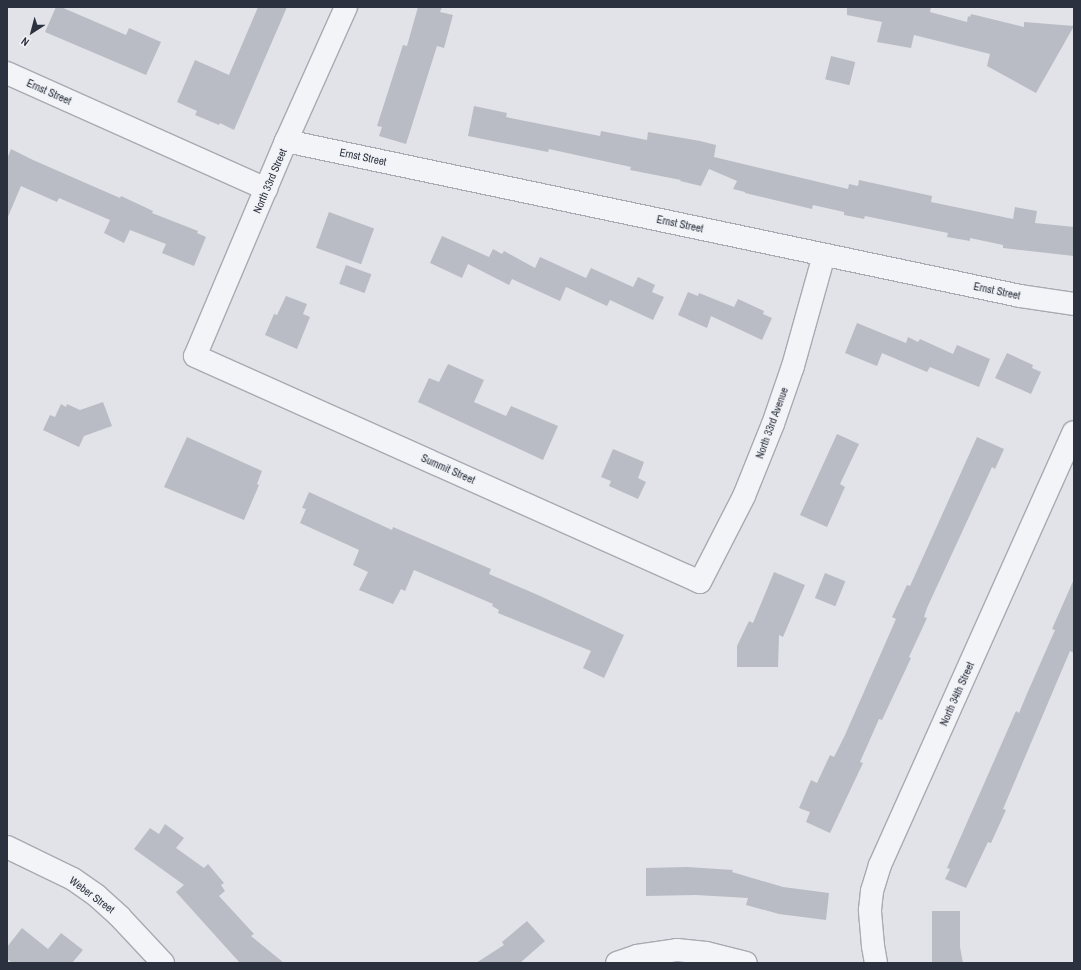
<!DOCTYPE html>
<style>
body{margin:0}
#map{position:relative;width:1081px;height:970px;overflow:hidden;background:#e1e3e8;font-family:"Archivo Narrow",sans-serif}
div>[style]{position:absolute}
[style*='--x']{left:calc(var(--x)*1px);top:calc(var(--y)*1px);width:calc(var(--w)*1px);rotate:calc(var(--a)*1deg)}
.building>*{inset:0;background:#b9bcc4;transform-origin:0 0}
.roads{filter:drop-shadow(1px 0 #a7aab2) drop-shadow(-1px 0 #a7aab2) drop-shadow(0 1px #a7aab2) drop-shadow(0 -1px #a7aab2)}
.street>*{height:22px;margin:-11px;padding:0 11px;transform-origin:11px;border-radius:11px;background:#f3f4f7}
span{translate:-50% -50%;white-space:nowrap;text-align:center;line-height:1.15;-webkit-text-stroke:3px #f0f2f6;paint-order:stroke}
.street-label{font-size:11px;color:#2b313e}
.frame{position:absolute;inset:0;border:8px solid #2b313e;pointer-events:none}
.north{position:absolute;left:12px;top:12px;width:40px;height:40px;-webkit-text-stroke:3px #f0f2f6;paint-order:stroke;rotate:216deg;font-size:11px;font-weight:700;line-height:16px;text-align:center;color:#2b313e}
.north::after{content:'';display:block;margin:auto;width:14px;height:18px;background:#2b313e;clip-path:polygon(50% 0,100% 100%,50% 72%,0 100%)}
</style>
<div id="map">
<div class="building">
<div style="clip-path:polygon(56px 7px,61px 7px,126px 35px,129px 28px,161px 42px,146px 75px,45px 32px)"></div>
<div style="clip-path:polygon(258px 7px,287px 7px,234px 130px,220px 123px,219px 125px,195px 115px,197px 111px,177px 102px,195px 60px,229px 75px)"></div>
<div style="clip-path:polygon(418px 7px,442px 7px,440px 12px,453px 15px,444px 48px,437px 46px,406px 144px,379px 136px,382px 127px,377px 126px,403px 45px,407px 46px)"></div>
<div style="clip-path:polygon(847px 7px,931px 7px,930px 12px,967px 22px,968px 16px,970px 17px,971px 14px,1024px 27px,1024px 22px,1074px 26px,1036px 93px,987px 66px,990px 54px,914px 35px,911px 48px,877px 42px,882px 22px,847px 15px)"></div>
<div style="left:831px;top:56px;width:25px;height:24px;rotate:14deg"></div>
<div style="clip-path:polygon(474px 106px,507px 113px,506px 117px,600px 136px,601px 131px,647px 140px,648px 132px,700px 141px,716px 145px,714px 157px,848px 189px,849px 184px,858px 186px,859px 180px,932px 196px,931px 202px,1013px 219px,1015px 207px,1037px 211px,1035px 223px,1074px 227px,1074px 256px,1003px 248px,1003px 245px,970px 238px,970px 241px,947px 237px,948px 233px,865px 216px,864px 219px,844px 215px,844px 212px,813px 205px,812px 209px,745px 193px,745px 192px,733px 189px,737px 181px,709px 169px,701px 186px,680px 181px,681px 180px,630px 170px,631px 167px,567px 153px,549px 149px,548px 152px,468px 136px)"></div>
<div style="clip-path:polygon(11px 149px,33px 160px,120px 198px,121px 196px,153px 211px,152px 213px,198px 231px,197px 233px,206px 237px,194px 266px,162px 253px,166px 244px,130px 230px,124px 243px,104px 233px,110px 220px,59px 198px,57px 202px,21px 186px,7px 219px,7px 159px)"></div>
<div style="left:329px;top:212px;width:48px;height:38px;rotate:20deg"></div>
<div style="clip-path:polygon(442px 236px,489px 257px,493px 249px,502px 254px,504px 251px,535px 268px,540px 257px,586px 278px,591px 268px,633px 287px,638px 277px,655px 285px,652px 292px,664px 297px,653px 320px,610px 300px,607px 306px,566px 287px,560px 301px,512px 279px,509px 285px,468px 264px,462px 278px,430px 263px)"></div>
<div style="left:346px;top:265px;width:27px;height:20px;rotate:20deg"></div>
<div style="clip-path:polygon(688px 292px,698px 296px,699px 293px,734px 307px,738px 299px,764px 311px,763px 314px,772px 318px,762px 340px,711px 316px,707px 328px,678px 315px)"></div>
<div style="clip-path:polygon(286px 296px,307px 304px,303px 314px,310px 317px,297px 349px,265px 335px,274px 314px,277px 315px)"></div>
<div style="clip-path:polygon(857px 323px,906px 343px,908px 337px,918px 342px,920px 339px,953px 354px,957px 345px,990px 359px,979px 387px,930px 367px,927px 372px,882px 353px,877px 366px,845px 353px)"></div>
<div style="clip-path:polygon(1007px 353px,1033px 365px,1032px 368px,1041px 372px,1031px 394px,995px 378px)"></div>
<div style="clip-path:polygon(448px 364px,484px 380px,474px 402px,506px 416px,511px 406px,558px 426px,543px 460px,418px 402px,429px 378px,439px 382px)"></div>
<div style="clip-path:polygon(103px 402px,112px 426px,84px 436px,79px 447px,43px 430px,50px 415px,55px 417px,61px 404px,66px 407px,67px 404px,80px 410px)"></div>
<div style="clip-path:polygon(837px 434px,859px 444px,840px 484px,845px 487px,827px 527px,800px 515px)"></div>
<div style="clip-path:polygon(187px 437px,262px 471px,257px 484px,259px 485px,244px 520px,164px 487px)"></div>
<div style="clip-path:polygon(977px 437px,1004px 449px,995px 469px,992px 467px,927px 608px,924px 617px,927px 618px,909px 657px,911px 658px,882px 720px,879px 719px,860px 762px,863px 763px,830px 833px,806px 822px,810px 812px,799px 808px,811px 780px,817px 783px,830px 755px,834px 757px,845px 735px,896px 619px,892px 617px,907px 585px,910px 586px)"></div>
<div style="clip-path:polygon(613px 449px,644px 462px,638px 478px,646px 482px,638px 499px,609px 486px,611px 481px,601px 477px)"></div>
<div style="clip-path:polygon(309px 492px,392px 530px,393px 527px,491px 569px,489px 574px,538px 595px,624px 635px,604px 678px,583px 668px,591px 651px,498px 613px,499px 610px,492px 606px,493px 604px,414px 570px,405px 591px,401px 589px,393px 604px,359px 590px,368px 572px,353px 565px,359px 550px,300px 523px,306px 509px,302px 508px)"></div>
<div style="clip-path:polygon(774px 572px,805px 585px,783px 637px,779px 635px,778px 667px,737px 667px,737px 646px,749px 621px,753px 623px)"></div>
<div style="left:825px;top:573px;width:22px;height:27px;rotate:22deg"></div>
<div style="clip-path:polygon(1074px 579px,1074px 653px,1070px 651px,1003px 809px,1006px 810px,991px 843px,988px 842px,966px 888px,945px 879px,950px 869px,947px 868px,1016px 711px,1019px 713px,1026px 696px,1055px 630px,1052px 629px)"></div>
<div style="clip-path:polygon(165px 824px,184px 838px,176px 848px,204px 868px,208px 864px,224px 883px,221px 885px,225px 891px,219px 896px,254px 934px,251px 936px,284px 963px,240px 963px,176px 892px,184px 885px,134px 849px,150px 828px,159px 834px)"></div>
<div style="clip-path:polygon(687px 867px,733px 870px,732px 872px,783px 887px,829px 893px,826px 920px,779px 914px,746px 905px,748px 898px,696px 895px,646px 896px,646px 868px)"></div>
<div style="clip-path:polygon(932px 911px,960px 911px,960px 947px,963px 963px,932px 963px)"></div>
<div style="clip-path:polygon(527px 921px,545px 941px,520px 963px,476px 963px,504px 945px,502px 942px)"></div>
<div style="clip-path:polygon(22px 928px,48px 949px,61px 933px,83px 950px,72px 963px,12px 963px,7px 959px,7px 947px)"></div>
</div>
<div class="roads">
<div class="street">
<div style="--x:346;--y:7;--w:147;--a:114.1"></div>
<div style="--x:286;--y:141;--w:233;--a:112.9"></div>
<div style="--x:195;--y:356;--w:553;--a:24.11"></div>
<div style="--x:700;--y:582;--w:97;--a:-62.9"></div>
<div style="--x:744;--y:496;--w:78;--a:-68.1"></div>
<div style="--x:773;--y:424;--w:61;--a:-71"></div>
<div style="--x:793;--y:366;--w:115;--a:-74.4"></div>
<div style="--x:7;--y:73;--w:284;--a:24.1"></div>
<div style="--x:286;--y:141;--w:750;--a:11.92"></div>
<div style="--x:1020;--y:296;--w:55;--a:8.4"></div>
<div style="--x:7;--y:847;--w:73;--a:25.9"></div>
<div style="--x:73;--y:879;--w:29;--a:35"></div>
<div style="--x:97;--y:896;--w:31;--a:42"></div>
<div style="--x:120;--y:917;--w:63;--a:46.9"></div>
<div style="--x:617;--y:963;--w:21;--a:-19"></div>
<div style="--x:637;--y:956;--w:40;--a:-8.5"></div>
<div style="--x:677;--y:950;--w:29;--a:6"></div>
<div style="--x:706;--y:953;--w:41;--a:14"></div>
<div style="--x:876;--y:963;--w:17;--a:-100"></div>
<div style="--x:873;--y:946;--w:36;--a:-95"></div>
<div style="--x:870;--y:910;--w:19;--a:-84"></div>
<div style="--x:872;--y:891;--w:27;--a:-73"></div>
<div style="--x:880;--y:865;--w:474;--a:-65.9"></div>
</div>
</div>
<div class="street-label">
<span style="left:49px;top:92px;rotate:24deg">Ernst Street</span>
<span style="left:363px;top:157px;rotate:12deg">Ernst Street</span>
<span style="left:270px;top:181px;rotate:-67deg">North 33rd Street</span>
<span style="left:680px;top:224px;rotate:12deg">Ernst Street</span>
<span style="left:997px;top:291px;rotate:12deg">Ernst Street</span>
<span style="left:772px;top:423px;rotate:-70deg">North 33rd Avenue</span>
<span style="left:448px;top:469px;rotate:24deg">Summit Street</span>
<span style="left:957px;top:694px;rotate:-66deg">North 34th Street</span>
<span style="left:92px;top:895px;rotate:37deg">Weber Street</span>
</div>
<div class="frame"></div>
<div class="north">N</div>
</div>
